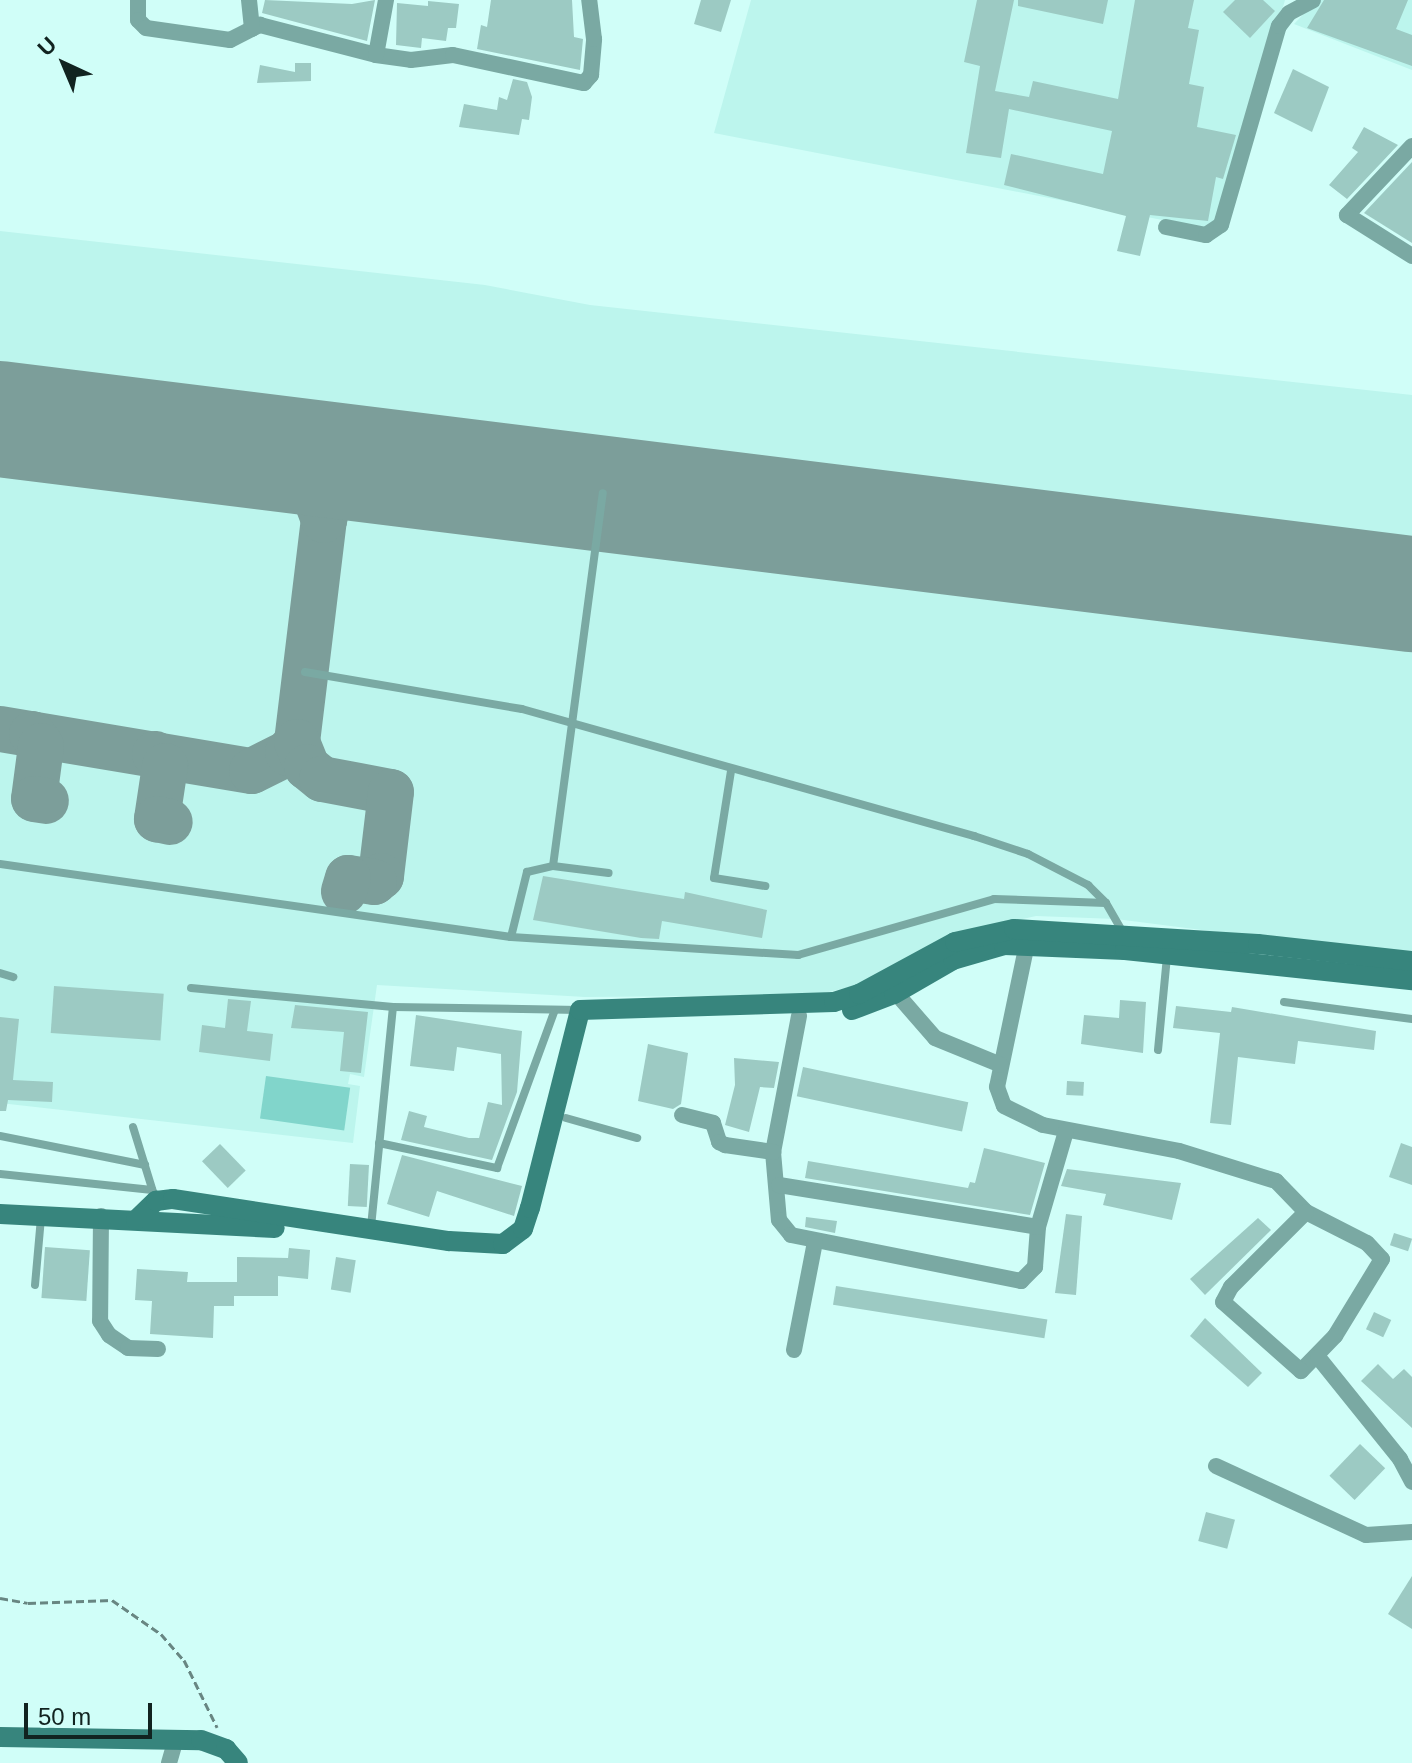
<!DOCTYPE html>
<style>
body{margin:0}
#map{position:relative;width:1412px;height:1763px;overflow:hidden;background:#d0fef8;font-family:Arial,sans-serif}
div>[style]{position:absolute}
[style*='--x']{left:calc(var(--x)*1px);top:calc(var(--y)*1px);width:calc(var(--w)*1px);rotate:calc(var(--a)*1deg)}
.built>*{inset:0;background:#bcf5ed}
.green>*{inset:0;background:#81d5cb;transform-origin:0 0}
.taxiway>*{height:46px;margin:-23px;padding:0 23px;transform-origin:23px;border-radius:23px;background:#7c9e9a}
.runway>*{height:116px;margin:-58px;padding:0 58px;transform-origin:58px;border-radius:58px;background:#7c9e9a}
.building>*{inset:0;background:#9ccac3;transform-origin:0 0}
.path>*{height:3px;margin-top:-1.5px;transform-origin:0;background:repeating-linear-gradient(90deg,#688682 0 8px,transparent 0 12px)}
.lane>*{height:8px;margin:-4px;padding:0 4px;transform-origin:4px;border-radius:4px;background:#7aa9a3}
.street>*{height:16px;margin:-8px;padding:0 8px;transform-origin:8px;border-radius:8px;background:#7aa9a3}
.secondary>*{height:20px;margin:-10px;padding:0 10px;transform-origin:10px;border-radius:10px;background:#37857d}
span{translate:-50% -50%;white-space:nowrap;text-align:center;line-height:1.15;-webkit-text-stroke:8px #d0fef8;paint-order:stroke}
.north{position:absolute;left:24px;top:24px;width:80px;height:80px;-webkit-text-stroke:6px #d0fef8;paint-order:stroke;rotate:316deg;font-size:22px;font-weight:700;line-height:32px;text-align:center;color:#112320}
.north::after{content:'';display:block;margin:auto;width:28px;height:36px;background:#112320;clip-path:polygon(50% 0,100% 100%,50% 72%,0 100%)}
.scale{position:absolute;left:24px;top:1703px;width:128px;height:36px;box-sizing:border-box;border:4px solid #112320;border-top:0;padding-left:10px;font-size:24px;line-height:28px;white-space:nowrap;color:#112320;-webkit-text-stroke:6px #d0fef8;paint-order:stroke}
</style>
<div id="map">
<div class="built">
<div style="clip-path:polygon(751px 0,1285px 0,1219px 231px,714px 133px)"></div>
<div style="clip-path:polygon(1317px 0,1412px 0,1412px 70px,1294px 24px)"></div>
<div style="clip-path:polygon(0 231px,485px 285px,590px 305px,1412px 395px,1412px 957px,1116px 919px,1036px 916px,952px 935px,854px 986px,816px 995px,585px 997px,377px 985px,364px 1077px,350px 1074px,348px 1084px,360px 1086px,353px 1143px,0 1103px)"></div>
</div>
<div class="green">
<div style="left:266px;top:1076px;width:85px;height:43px;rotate:8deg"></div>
</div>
<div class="taxiway">
<div style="--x:324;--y:520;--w:16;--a:-76"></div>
<div style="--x:328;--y:504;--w:31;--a:-48"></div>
<div style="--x:349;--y:481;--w:36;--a:-24"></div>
<div style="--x:0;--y:729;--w:255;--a:9.5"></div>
<div style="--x:252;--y:771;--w:40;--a:-26.6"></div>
<div style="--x:288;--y:753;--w:14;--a:-51"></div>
<div style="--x:297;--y:742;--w:224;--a:-83.1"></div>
<div style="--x:324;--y:520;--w:43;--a:-110.6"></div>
<div style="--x:309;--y:480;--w:46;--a:-143.9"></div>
<div style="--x:32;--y:734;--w:15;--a:53"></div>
<div style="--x:41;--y:746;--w:53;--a:97.5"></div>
<div style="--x:34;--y:799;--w:12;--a:9"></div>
<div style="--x:297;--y:742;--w:27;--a:68"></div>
<div style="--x:307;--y:767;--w:19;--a:39"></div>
<div style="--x:322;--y:779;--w:70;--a:10.7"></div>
<div style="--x:391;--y:792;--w:85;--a:96.8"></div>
<div style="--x:381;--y:876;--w:9;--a:139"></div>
<div style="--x:374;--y:882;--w:26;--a:-171"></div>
<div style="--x:348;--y:878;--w:14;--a:107"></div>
<div style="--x:155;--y:754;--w:16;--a:50"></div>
<div style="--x:165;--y:766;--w:54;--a:98.6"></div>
<div style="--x:157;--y:819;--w:13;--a:13"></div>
</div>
<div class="runway">
<div style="--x:0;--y:419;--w:1423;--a:7.07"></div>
</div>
<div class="building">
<div style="clip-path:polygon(265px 0,352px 4px,375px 0,367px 41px,262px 13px)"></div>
<div style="clip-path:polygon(491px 0,572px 0,574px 37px,583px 39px,580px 70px,477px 49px,481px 25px,487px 27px)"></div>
<div style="clip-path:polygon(701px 0,731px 0,721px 32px,694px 24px)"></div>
<div style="clip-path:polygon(977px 0,1014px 0,995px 91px,1029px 97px,1033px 81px,1118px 99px,1135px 0,1194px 0,1188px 28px,1199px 30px,1189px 84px,1204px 87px,1197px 127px,1236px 135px,1223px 179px,1216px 177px,1208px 221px,1150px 215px,1140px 256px,1117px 251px,1126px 216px,1004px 185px,1011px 154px,1103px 174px,1112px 131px,1009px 109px,1001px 158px,966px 153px,980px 66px,964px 62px)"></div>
<div style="clip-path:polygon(1018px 0,1108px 0,1103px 24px,1018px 6px)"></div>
<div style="clip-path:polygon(1235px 0,1263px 0,1275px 11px,1250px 38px,1223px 12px)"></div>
<div style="clip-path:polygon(1324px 0,1408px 0,1396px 29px,1412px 35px,1412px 66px,1307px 28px)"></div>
<div style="clip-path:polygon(428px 1px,459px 4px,456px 28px,448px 28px,446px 41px,422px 38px,421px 48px,396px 45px,397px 3px,428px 6px)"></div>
<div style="clip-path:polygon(295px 63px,311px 63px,311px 81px,257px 83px,260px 65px,295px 72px)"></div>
<div style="clip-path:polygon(1293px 69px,1329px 87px,1312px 132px,1274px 113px)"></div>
<div style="clip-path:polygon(513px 79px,527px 82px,532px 97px,529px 120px,522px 119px,519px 135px,459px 127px,464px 104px,497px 110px,499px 97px,507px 100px)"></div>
<div style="clip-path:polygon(1364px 127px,1398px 145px,1347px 199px,1329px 185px,1358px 152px,1352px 148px)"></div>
<div style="clip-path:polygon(1412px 162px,1412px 243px,1364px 213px)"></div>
<div style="clip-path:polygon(543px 876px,684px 899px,685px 892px,767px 910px,762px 938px,662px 921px,659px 939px,641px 938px,533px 920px)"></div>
<div style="left:54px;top:986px;width:110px;height:47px;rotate:4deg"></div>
<div style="clip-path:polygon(228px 999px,251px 1001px,247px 1031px,273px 1034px,270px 1061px,199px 1052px,202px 1025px,225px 1028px)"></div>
<div style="clip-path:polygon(1120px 1000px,1146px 1002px,1143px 1053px,1081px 1044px,1084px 1015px,1119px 1018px)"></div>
<div style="clip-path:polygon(295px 1005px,368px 1012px,361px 1073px,340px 1071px,344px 1032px,291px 1028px)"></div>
<div style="clip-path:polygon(1176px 1006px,1231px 1012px,1232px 1007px,1376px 1031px,1374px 1050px,1298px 1041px,1295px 1064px,1238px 1057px,1231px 1125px,1210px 1123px,1220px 1033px,1173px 1028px)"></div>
<div style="clip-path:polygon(416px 1015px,522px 1031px,517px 1092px,492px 1160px,401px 1140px,409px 1111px,427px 1116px,424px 1127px,469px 1138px,479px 1138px,488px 1102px,502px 1105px,501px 1054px,457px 1047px,454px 1071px,410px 1066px)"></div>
<div style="clip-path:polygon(0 1017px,19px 1019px,13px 1080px,53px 1082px,52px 1102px,8px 1100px,6px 1111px,0 1111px)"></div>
<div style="clip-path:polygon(648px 1044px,688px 1053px,681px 1104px,673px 1109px,638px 1101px)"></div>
<div style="clip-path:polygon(734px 1058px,779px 1062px,774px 1088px,760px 1087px,749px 1132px,725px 1125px,735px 1085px)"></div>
<div style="left:803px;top:1067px;width:169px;height:30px;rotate:12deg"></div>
<div style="left:1067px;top:1081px;width:17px;height:14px;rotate:3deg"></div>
<div style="clip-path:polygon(1401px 1143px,1412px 1147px,1412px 1185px,1389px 1177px)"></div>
<div style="left:220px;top:1144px;width:37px;height:25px;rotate:46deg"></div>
<div style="clip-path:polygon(984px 1148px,1045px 1163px,1030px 1215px,805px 1178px,808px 1161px,968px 1188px,970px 1182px,975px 1183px)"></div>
<div style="clip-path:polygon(402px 1155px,522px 1186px,514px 1216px,437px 1191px,429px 1217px,387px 1204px)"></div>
<div style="left:350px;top:1164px;width:19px;height:42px;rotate:3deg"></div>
<div style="clip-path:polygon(1067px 1169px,1181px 1183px,1172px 1220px,1103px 1205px,1106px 1194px,1061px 1186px)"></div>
<div style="clip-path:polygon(1066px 1214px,1082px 1216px,1076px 1295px,1055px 1293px)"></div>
<div style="clip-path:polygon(806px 1217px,837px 1221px,835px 1233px,805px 1227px)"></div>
<div style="clip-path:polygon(1258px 1218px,1271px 1230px,1205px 1295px,1190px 1279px)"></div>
<div style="left:1394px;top:1233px;width:19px;height:13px;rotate:18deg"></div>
<div style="left:45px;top:1247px;width:45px;height:51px;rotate:4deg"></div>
<div style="clip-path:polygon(289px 1248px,310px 1250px,308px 1279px,278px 1276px,278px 1296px,234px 1296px,234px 1306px,214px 1306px,213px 1338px,150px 1334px,152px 1301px,135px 1300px,137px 1269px,188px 1272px,187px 1282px,237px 1282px,237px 1257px,288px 1258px)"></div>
<div style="left:336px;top:1257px;width:20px;height:33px;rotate:9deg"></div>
<div style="left:836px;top:1286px;width:214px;height:19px;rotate:9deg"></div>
<div style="left:1374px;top:1312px;width:19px;height:19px;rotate:25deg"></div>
<div style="clip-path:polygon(1205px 1318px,1262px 1373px,1248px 1387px,1190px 1336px)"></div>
<div style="clip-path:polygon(1378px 1364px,1393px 1379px,1404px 1369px,1412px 1377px,1412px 1428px,1361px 1381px)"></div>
<div style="left:1360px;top:1444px;width:35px;height:44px;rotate:44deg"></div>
<div style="left:1206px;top:1512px;width:30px;height:30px;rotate:15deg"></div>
<div style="clip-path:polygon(1412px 1576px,1412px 1629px,1388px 1614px)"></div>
</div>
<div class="path">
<div style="--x:0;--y:1598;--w:28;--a:10"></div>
<div style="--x:28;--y:1603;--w:84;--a:-2"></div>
<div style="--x:112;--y:1600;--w:60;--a:34.8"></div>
<div style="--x:161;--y:1634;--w:35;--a:49"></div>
<div style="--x:184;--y:1660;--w:75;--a:63.8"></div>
</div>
<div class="lane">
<div style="--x:305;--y:672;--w:220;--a:9.7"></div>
<div style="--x:522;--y:709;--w:470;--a:15.7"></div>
<div style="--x:974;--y:836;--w:57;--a:18.4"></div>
<div style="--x:1028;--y:854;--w:68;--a:27.3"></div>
<div style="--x:1088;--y:885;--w:25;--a:45"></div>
<div style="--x:1106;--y:903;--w:36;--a:60"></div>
<div style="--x:731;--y:771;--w:108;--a:99"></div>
<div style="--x:714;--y:878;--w:52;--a:8.9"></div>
<div style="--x:0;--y:864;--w:516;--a:8.13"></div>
<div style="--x:511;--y:937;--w:67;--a:-76.2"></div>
<div style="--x:527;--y:872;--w:27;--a:-13"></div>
<div style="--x:553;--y:866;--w:376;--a:-82.4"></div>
<div style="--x:553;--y:866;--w:56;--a:7.1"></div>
<div style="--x:511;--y:937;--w:288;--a:3.6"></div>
<div style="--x:798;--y:955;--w:204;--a:-15.9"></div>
<div style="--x:994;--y:899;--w:112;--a:2"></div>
<div style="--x:0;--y:973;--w:14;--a:17"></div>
<div style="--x:191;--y:988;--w:203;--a:5.4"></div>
<div style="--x:1284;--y:1002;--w:129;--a:7.6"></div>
<div style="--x:1158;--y:1050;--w:94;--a:-84.5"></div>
<div style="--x:566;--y:1118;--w:74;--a:15.7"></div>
<div style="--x:133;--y:1127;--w:71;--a:72.8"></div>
<div style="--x:0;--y:1136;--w:148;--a:11.3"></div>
<div style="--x:379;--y:1143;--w:121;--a:12"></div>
<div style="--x:497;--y:1168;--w:166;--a:-69.9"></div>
<div style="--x:0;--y:1174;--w:153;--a:6"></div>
<div style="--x:371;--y:1227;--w:221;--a:-84.3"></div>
<div style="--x:393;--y:1007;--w:186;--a:0.9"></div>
<div style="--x:35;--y:1285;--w:67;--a:-84.9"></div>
</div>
<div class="street">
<div style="--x:138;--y:0;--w:20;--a:90"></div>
<div style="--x:138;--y:20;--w:11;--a:45"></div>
<div style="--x:146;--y:28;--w:85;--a:8.1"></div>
<div style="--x:230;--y:40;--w:34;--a:-27"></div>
<div style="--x:260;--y:25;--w:120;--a:14.5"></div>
<div style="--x:376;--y:55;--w:35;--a:8"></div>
<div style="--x:411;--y:60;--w:42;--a:-6.8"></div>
<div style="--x:453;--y:55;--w:134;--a:12.1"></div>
<div style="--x:584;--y:83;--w:11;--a:-49"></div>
<div style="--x:591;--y:75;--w:36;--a:-85"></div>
<div style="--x:594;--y:39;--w:39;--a:-97"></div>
<div style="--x:249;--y:0;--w:29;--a:84"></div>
<div style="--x:376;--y:55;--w:56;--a:-79.7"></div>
<div style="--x:1412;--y:146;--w:95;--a:133.3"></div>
<div style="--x:1347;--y:215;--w:77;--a:32.2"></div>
<div style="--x:1166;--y:227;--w:41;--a:11.3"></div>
<div style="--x:1206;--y:235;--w:18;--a:-34"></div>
<div style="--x:1221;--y:225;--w:207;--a:-73.8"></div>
<div style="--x:1279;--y:26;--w:16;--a:-52"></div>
<div style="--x:1289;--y:13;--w:27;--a:-28"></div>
<div style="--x:1029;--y:934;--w:156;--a:101.8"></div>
<div style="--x:997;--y:1087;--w:20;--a:70"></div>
<div style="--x:1004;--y:1106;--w:43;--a:26"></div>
<div style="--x:1043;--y:1125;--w:138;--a:10.8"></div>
<div style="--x:1179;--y:1151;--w:102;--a:17.2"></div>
<div style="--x:1276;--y:1181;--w:43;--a:45.9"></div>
<div style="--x:1306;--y:1212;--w:68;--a:26.9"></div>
<div style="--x:1367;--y:1243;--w:22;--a:47"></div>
<div style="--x:1382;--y:1259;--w:90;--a:121.4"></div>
<div style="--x:1335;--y:1336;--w:49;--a:134.2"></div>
<div style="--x:1301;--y:1371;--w:104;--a:-138.5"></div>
<div style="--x:1223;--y:1302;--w:17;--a:-62"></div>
<div style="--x:1231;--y:1287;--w:106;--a:-45"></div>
<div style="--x:889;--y:985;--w:70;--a:49"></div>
<div style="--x:935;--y:1038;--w:71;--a:22.2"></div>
<div style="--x:799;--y:1016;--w:138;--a:100.8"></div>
<div style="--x:773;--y:1152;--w:68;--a:85"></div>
<div style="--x:779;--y:1220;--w:19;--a:51"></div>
<div style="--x:791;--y:1235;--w:235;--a:11.3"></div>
<div style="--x:1021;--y:1281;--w:20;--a:-45"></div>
<div style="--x:1035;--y:1267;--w:40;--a:-85.7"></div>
<div style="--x:1038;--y:1227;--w:100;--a:-73.7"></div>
<div style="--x:682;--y:1115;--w:32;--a:14"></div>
<div style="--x:713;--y:1123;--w:20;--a:72"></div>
<div style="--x:719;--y:1142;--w:7;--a:27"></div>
<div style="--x:725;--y:1145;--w:49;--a:8.3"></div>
<div style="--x:779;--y:1185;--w:262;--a:9.2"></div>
<div style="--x:101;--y:1216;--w:105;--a:90.5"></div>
<div style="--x:100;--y:1321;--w:17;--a:57"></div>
<div style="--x:109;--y:1335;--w:23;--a:34"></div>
<div style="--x:128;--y:1348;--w:30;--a:2"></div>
<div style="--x:794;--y:1350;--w:110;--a:-79"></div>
<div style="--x:1318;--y:1357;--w:131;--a:51.2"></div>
<div style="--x:1400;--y:1459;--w:26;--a:62"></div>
<div style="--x:1216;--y:1466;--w:165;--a:24.7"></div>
<div style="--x:1366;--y:1535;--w:46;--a:-3.7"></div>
<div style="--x:169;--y:1763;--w:25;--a:-74"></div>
</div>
<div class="secondary">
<div style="--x:852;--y:1010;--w:45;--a:-20.9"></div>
<div style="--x:894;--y:994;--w:68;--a:-30"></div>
<div style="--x:953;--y:960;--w:53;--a:-16.4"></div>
<div style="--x:1004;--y:945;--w:121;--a:2.4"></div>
<div style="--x:1125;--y:950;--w:289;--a:6"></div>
<div style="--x:0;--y:1214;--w:275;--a:2.9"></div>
<div style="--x:136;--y:1220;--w:28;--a:-44"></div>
<div style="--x:156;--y:1201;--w:17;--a:-7"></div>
<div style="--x:173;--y:1199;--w:279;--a:8.7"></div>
<div style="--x:449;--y:1241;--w:54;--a:3.2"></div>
<div style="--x:503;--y:1244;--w:25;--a:-37"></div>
<div style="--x:523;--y:1229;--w:22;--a:-72"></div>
<div style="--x:530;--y:1208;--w:204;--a:-75.8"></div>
<div style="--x:580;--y:1010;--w:254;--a:-1.8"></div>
<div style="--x:834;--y:1002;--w:26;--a:-18"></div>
<div style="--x:859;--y:994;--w:109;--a:-28.4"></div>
<div style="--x:955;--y:942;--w:60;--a:-12.4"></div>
<div style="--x:1014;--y:929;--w:244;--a:3.5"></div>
<div style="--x:1258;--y:944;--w:155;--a:6.3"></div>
<div style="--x:0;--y:1737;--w:201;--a:0.9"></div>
<div style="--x:201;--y:1740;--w:27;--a:20"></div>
<div style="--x:226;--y:1749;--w:18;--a:49"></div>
</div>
<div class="north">U</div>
<div class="scale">50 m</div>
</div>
